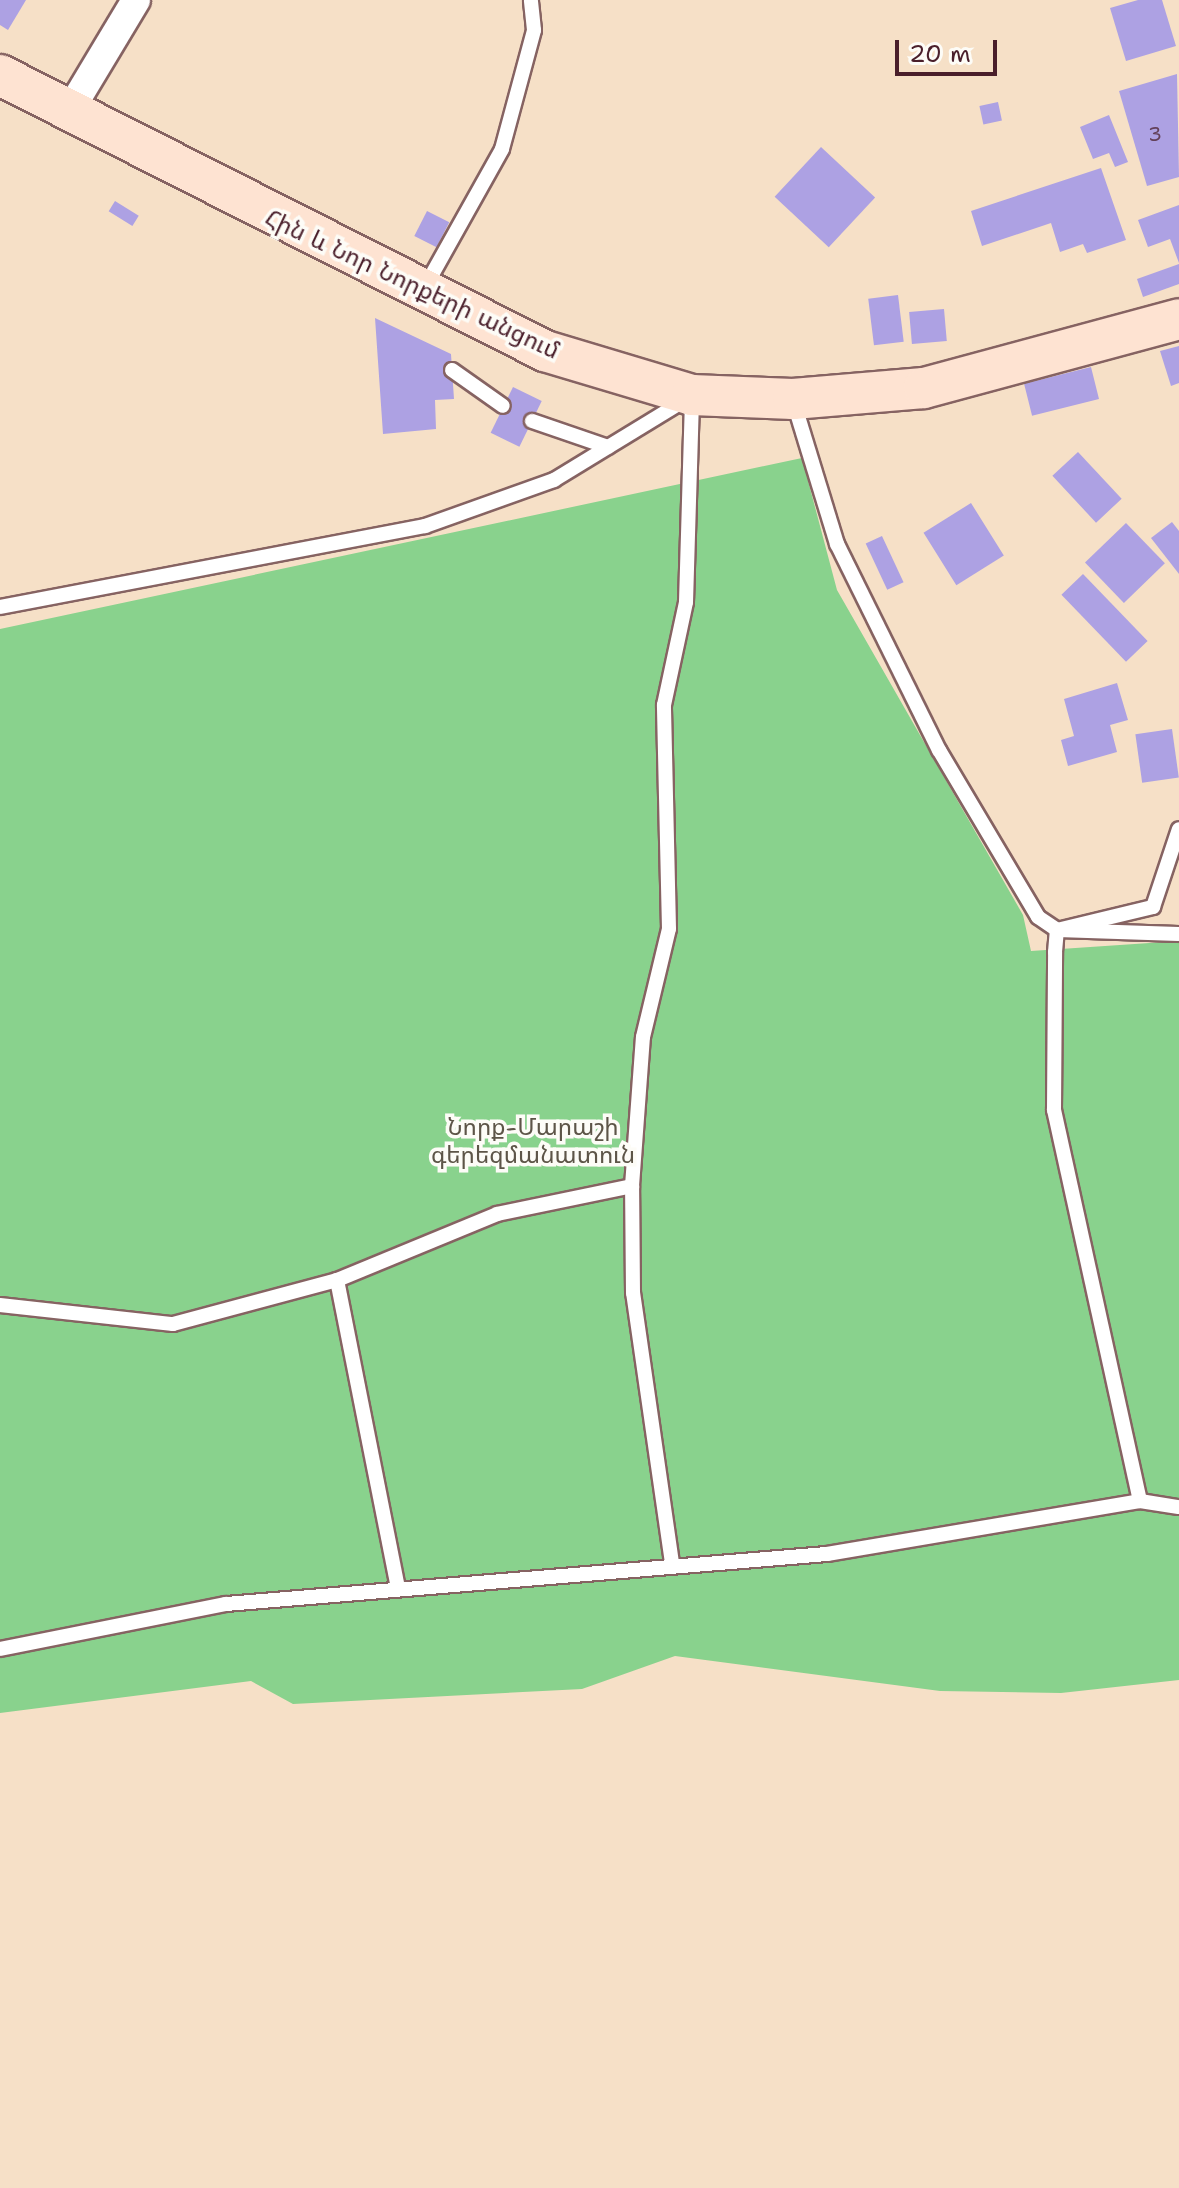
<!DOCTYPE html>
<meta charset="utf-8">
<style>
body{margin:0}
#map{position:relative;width:1179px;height:2188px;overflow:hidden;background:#f6e0c7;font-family:"Shantell Sans","Noto Sans Armenian",sans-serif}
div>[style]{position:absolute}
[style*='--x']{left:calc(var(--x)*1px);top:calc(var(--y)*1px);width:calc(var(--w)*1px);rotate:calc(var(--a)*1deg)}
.green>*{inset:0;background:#89d28d}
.building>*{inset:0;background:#ada1e3;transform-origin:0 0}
.roads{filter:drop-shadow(2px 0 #866362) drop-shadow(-2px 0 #866362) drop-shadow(0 2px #866362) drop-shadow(0 -2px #866362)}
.lane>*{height:14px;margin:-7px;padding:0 7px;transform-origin:7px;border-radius:7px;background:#fff}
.street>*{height:28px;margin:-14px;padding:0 14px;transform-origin:14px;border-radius:14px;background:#fff}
.secondary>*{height:40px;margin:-20px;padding:0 20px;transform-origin:20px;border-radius:20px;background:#fee3d2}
span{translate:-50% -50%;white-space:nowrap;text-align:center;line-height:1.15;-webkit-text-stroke:7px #fdfcf7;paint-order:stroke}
.number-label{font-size:20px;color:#634059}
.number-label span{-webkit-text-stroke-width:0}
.street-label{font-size:24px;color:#4a1f2b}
.park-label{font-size:24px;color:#5d5548}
.scale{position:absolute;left:895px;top:40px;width:102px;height:36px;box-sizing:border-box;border:4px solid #4a1f2b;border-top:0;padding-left:10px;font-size:24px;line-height:28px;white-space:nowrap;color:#4a1f2b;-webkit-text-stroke:6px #fdfcf7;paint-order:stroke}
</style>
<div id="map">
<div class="green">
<div style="clip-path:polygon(802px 458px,837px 590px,1023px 915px,1031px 951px,1179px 941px,1179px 1680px,1061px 1693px,940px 1691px,675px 1656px,582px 1689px,293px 1704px,251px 1681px,0 1713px,0 629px)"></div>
</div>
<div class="building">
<div style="clip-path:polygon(0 0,26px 0,8px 30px,0 25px)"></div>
<div style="clip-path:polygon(1138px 0,1162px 0,1176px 46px,1126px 61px,1110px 8px)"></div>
<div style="clip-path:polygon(1177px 74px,1179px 177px,1147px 186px,1119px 91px)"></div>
<div style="left:998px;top:102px;width:19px;height:19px;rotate:78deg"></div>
<div style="clip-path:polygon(1109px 115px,1128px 162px,1115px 167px,1109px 153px,1093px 159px,1080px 127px)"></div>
<div style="left:821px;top:147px;width:74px;height:68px;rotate:43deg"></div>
<div style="clip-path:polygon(1101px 168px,1126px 240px,1087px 253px,1083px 244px,1060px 252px,1051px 223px,982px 246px,971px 211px)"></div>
<div style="left:115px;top:201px;width:28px;height:12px;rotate:32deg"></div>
<div style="clip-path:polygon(1179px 205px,1179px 263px,1170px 239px,1148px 247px,1138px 220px)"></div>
<div style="left:427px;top:211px;width:25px;height:28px;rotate:27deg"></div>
<div style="clip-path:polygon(1179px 264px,1179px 284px,1143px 297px,1137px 279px)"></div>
<div style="left:898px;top:295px;width:47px;height:30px;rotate:83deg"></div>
<div style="left:944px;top:309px;width:32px;height:35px;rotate:85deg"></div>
<div style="clip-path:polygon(375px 318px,451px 354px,454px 399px,435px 400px,436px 429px,383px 434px)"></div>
<div style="clip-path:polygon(1179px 346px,1179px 383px,1171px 386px,1160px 351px)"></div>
<div style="left:1091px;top:367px;width:33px;height:69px;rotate:76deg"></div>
<div style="left:513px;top:387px;width:32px;height:51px;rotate:26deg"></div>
<div style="left:1078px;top:452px;width:64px;height:35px;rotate:47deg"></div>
<div style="left:971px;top:503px;width:62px;height:56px;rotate:58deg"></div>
<div style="clip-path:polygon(1172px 522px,1179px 531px,1179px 574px,1151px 538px)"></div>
<div style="left:1126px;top:523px;width:56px;height:57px;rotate:46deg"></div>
<div style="left:882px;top:536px;width:51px;height:18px;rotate:65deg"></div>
<div style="left:1083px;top:574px;width:93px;height:30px;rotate:46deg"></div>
<div style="clip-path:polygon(1117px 683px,1128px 720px,1110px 725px,1117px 752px,1068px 766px,1061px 740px,1074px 736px,1064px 699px)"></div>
<div style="left:1172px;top:729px;width:49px;height:37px;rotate:82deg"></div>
</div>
<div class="roads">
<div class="lane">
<div style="--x:425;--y:287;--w:158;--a:-60.8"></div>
<div style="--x:502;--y:149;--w:123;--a:-74.9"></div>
<div style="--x:534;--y:30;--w:30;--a:-96"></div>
<div style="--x:452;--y:370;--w:62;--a:35.2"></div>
<div style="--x:793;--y:400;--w:151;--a:73"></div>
<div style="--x:837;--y:544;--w:230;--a:63.7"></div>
<div style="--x:939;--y:750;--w:194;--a:59.3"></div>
<div style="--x:1038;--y:917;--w:23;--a:34"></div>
<div style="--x:1057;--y:930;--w:122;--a:1.9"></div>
<div style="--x:532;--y:421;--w:80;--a:18.9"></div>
<div style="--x:0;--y:607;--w:433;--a:-10.8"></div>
<div style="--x:425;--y:526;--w:137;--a:-19.6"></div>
<div style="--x:554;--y:480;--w:153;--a:-31.4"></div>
<div style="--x:337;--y:1280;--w:314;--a:78.8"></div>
<div style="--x:0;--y:1305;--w:174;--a:6.3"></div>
<div style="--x:173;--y:1324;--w:170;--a:-15"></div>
<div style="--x:337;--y:1280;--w:173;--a:-22.4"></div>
<div style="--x:497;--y:1214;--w:138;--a:-11.7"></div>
<div style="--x:1140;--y:1501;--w:400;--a:-102.4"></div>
<div style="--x:1054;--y:1110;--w:158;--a:-89.6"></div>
<div style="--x:1055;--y:952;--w:22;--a:-85"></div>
<div style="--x:1057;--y:930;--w:99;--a:-13.5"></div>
<div style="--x:1153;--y:907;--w:82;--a:-71.6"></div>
<div style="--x:672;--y:1563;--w:273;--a:-98.2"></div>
<div style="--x:633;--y:1293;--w:107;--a:-90.5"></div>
<div style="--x:632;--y:1186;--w:149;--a:-85.8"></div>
<div style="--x:643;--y:1037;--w:111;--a:-76.5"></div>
<div style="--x:669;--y:929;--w:224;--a:-91.3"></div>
<div style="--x:664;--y:705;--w:105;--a:-77.9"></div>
<div style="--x:686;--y:602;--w:206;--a:-88.3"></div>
<div style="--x:0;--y:1649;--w:230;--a:-11.3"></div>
<div style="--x:226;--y:1604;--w:603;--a:-4.76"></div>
<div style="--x:827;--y:1554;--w:317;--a:-9.6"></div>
<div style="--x:1140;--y:1501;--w:39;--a:9"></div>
</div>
<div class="street">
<div style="--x:70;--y:110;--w:128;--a:-59"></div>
</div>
<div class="secondary">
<div style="--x:0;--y:75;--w:611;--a:26.86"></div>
<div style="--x:545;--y:351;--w:153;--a:16.7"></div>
<div style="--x:692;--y:395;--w:101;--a:2.3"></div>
<div style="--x:793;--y:399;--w:131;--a:-4.8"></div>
<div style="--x:924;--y:388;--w:264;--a:-15.1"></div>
</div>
</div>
<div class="number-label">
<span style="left:1155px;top:134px">3</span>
</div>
<div class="street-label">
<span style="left:412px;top:285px;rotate:25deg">Հին և Նոր Նորքերի անցում</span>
</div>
<div class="park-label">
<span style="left:533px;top:1142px">Նորք-Մարաշի<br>գերեզմանատուն</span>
</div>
<div class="scale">20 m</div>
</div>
